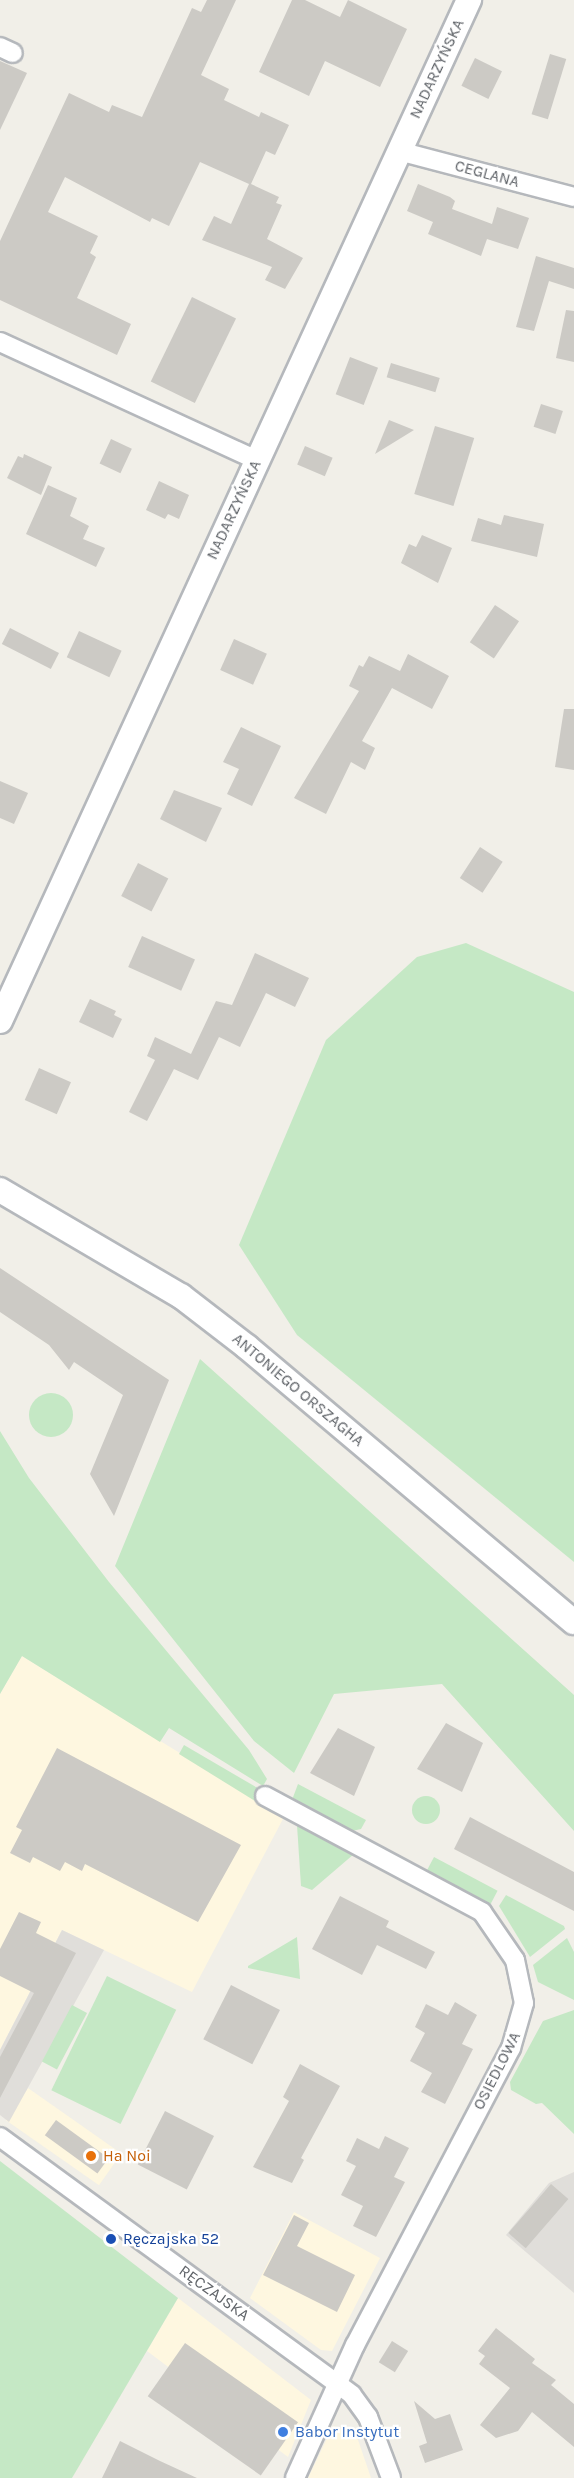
<!DOCTYPE html>
<meta charset="utf-8">
<style>
body{margin:0}
#map{position:relative;width:574px;height:2478px;overflow:hidden;background:#f1efe8;font-family:Karla,sans-serif}
div>[style]{position:absolute}
[style*='--x']{left:calc(var(--x)*1px);top:calc(var(--y)*1px);width:calc(var(--w)*1px);rotate:calc(var(--a)*1deg)}
.commercial>*{inset:0;background:#fef7e0;transform-origin:0 0}
.industrial>*{inset:0;background:#e0deda}
.green>*{inset:0;background:#c5e8c5;transform-origin:0 0}
.round{border-radius:50%}
.building>*{inset:0;background:#cccac5;transform-origin:0 0}
.roads{filter:drop-shadow(2px 0 #b5b8bc) drop-shadow(-2px 0 #b5b8bc) drop-shadow(0 2px #b5b8bc) drop-shadow(0 -2px #b5b8bc)}
.street>*{height:18px;margin:-9px;padding:0 9px;transform-origin:9px;border-radius:9px;background:#fff}
.secondary>*{height:24px;margin:-12px;padding:0 12px;transform-origin:12px;border-radius:12px;background:#fff}
.dots>*{width:16px;height:16px;translate:-50% -50%;box-sizing:border-box;border:3px solid #fff;border-radius:50%}
span{translate:-50% -50%;white-space:nowrap;text-align:center;line-height:1.15;-webkit-text-stroke:4.5px #fff;paint-order:stroke}
.street-label{font-size:16px;color:#5f6368}
.food-label{font-size:16px;color:#c56008}
.left{translate:0 -50%;text-align:left}
.transit-label{font-size:16px;color:#164399}
.shop-label{font-size:16px;color:#366cbe}
</style>
<div id="map">
<div class="commercial">
<div style="clip-path:polygon(22px 1656px,284px 1817px,192px 1992px,62px 1930px,0 2050px,0 1694px)"></div>
<div style="left:28px;top:2088px;width:114px;height:39px;rotate:35deg"></div>
<div style="clip-path:polygon(294px 2212px,380px 2258px,332px 2351px,321px 2350px,250px 2298px)"></div>
<div style="clip-path:polygon(178px 2298px,311px 2400px,288px 2457px,147px 2351px)"></div>
<div style="clip-path:polygon(333px 2426px,356px 2434px,371px 2478px,308px 2478px)"></div>
</div>
<div class="industrial">
<div style="clip-path:polygon(62px 1930px,104px 1950px,9px 2122px,0 2115px,0 2050px)"></div>
<div style="clip-path:polygon(574px 2172px,574px 2293px,506px 2235px,549px 2183px)"></div>
</div>
<div class="green">
<div style="clip-path:polygon(466px 943px,574px 992px,574px 1562px,297px 1335px,239px 1245px,326px 1040px,417px 957px)"></div>
<div style="clip-path:polygon(200px 1359px,574px 1695px,574px 1831px,442px 1684px,334px 1694px,294px 1773px,254px 1741px,115px 1566px)"></div>
<div class="round" style="left:29px;top:1393px;width:44px;height:44px"></div>
<div style="clip-path:polygon(0 1431px,29px 1478px,109px 1582px,249px 1750px,267px 1779px,263px 1786px,169px 1728px,160px 1742px,22px 1656px,0 1694px)"></div>
<div style="clip-path:polygon(184px 1745px,261px 1790px,255px 1801px,179px 1754px)"></div>
<div style="clip-path:polygon(298px 1784px,366px 1820px,361px 1829px,352px 1831px,292px 1800px)"></div>
<div class="round" style="left:412px;top:1796px;width:28px;height:28px"></div>
<div style="clip-path:polygon(297px 1825px,354px 1854px,312px 1890px,301px 1886px)"></div>
<div style="left:434px;top:1857px;width:72px;height:16px;rotate:28deg"></div>
<div style="clip-path:polygon(506px 1895px,564px 1926px,565px 1929px,530px 1957px,499px 1906px)"></div>
<div style="clip-path:polygon(297px 1937px,300px 1979px,248px 1968px,248px 1966px)"></div>
<div style="clip-path:polygon(567px 1938px,574px 1952px,574px 2000px,538px 1982px,533px 1965px)"></div>
<div style="left:107px;top:1976px;width:77px;height:127px;rotate:26deg"></div>
<div style="left:72px;top:2005px;width:17px;height:64px;rotate:28deg"></div>
<div style="clip-path:polygon(574px 2010px,574px 2134px,542px 2103px,536px 2104px,511px 2090px,510px 2082px,543px 2021px)"></div>
<div style="clip-path:polygon(0 2161px,178px 2298px,72px 2478px,0 2478px)"></div>
</div>
<div class="building">
<div style="clip-path:polygon(207px 0,236px 0,201px 75px,229px 89px,224px 100px,259px 117px,261px 112px,289px 125px,275px 155px,266px 151px,251px 184px,279px 197px,276px 203px,282px 205px,267px 239px,303px 258px,285px 289px,265px 280px,272px 267px,202px 240px,214px 216px,231px 224px,249px 184px,200px 162px,169px 226px,152px 218px,150px 222px,65px 177px,48px 212px,98px 236px,90px 253px,96px 257px,77px 298px,131px 324px,117px 355px,0 300px,0 241px,69px 93px,109px 112px,112px 105px,142px 117px,192px 8px,201px 12px)"></div>
<div style="clip-path:polygon(292px 0,305px 0,340px 17px,348px 0,407px 29px,380px 87px,325px 61px,309px 96px,259px 72px)"></div>
<div style="left:550px;top:54px;width:17px;height:63px;rotate:17deg"></div>
<div style="left:475px;top:58px;width:30px;height:31px;rotate:26deg"></div>
<div style="clip-path:polygon(0 61px,27px 73px,0 130px)"></div>
<div style="clip-path:polygon(418px 184px,450px 197px,455px 201px,452px 209px,492px 224px,497px 207px,529px 218px,518px 249px,487px 239px,481px 256px,428px 234px,433px 222px,407px 211px)"></div>
<div style="clip-path:polygon(536px 256px,574px 268px,574px 289px,549px 281px,534px 331px,516px 327px)"></div>
<div style="left:192px;top:297px;width:49px;height:94px;rotate:26deg"></div>
<div style="clip-path:polygon(566px 310px,574px 311px,574px 362px,556px 358px)"></div>
<div style="left:350px;top:357px;width:30px;height:40px;rotate:21deg"></div>
<div style="left:391px;top:363px;width:51px;height:15px;rotate:17deg"></div>
<div style="left:541px;top:404px;width:23px;height:24px;rotate:18deg"></div>
<div style="clip-path:polygon(389px 420px,414px 430px,375px 454px)"></div>
<div style="left:435px;top:426px;width:41px;height:71px;rotate:17deg"></div>
<div style="left:111px;top:439px;width:23px;height:27px;rotate:25deg"></div>
<div style="left:305px;top:446px;width:30px;height:20px;rotate:23deg"></div>
<div style="clip-path:polygon(24px 454px,52px 467px,41px 495px,7px 478px,18px 456px,23px 458px)"></div>
<div style="clip-path:polygon(159px 481px,189px 495px,179px 519px,168px 514px,165px 519px,146px 510px)"></div>
<div style="clip-path:polygon(48px 485px,77px 498px,70px 516px,89px 526px,83px 539px,105px 548px,96px 567px,26px 534px)"></div>
<div style="clip-path:polygon(504px 515px,544px 524px,537px 557px,471px 541px,478px 518px,501px 525px)"></div>
<div style="clip-path:polygon(422px 535px,452px 548px,438px 583px,401px 563px,409px 544px,416px 547px)"></div>
<div style="left:495px;top:605px;width:29px;height:45px;rotate:34deg"></div>
<div style="left:10px;top:628px;width:55px;height:18px;rotate:27deg"></div>
<div style="left:79px;top:631px;width:47px;height:29px;rotate:25deg"></div>
<div style="left:234px;top:639px;width:36px;height:34px;rotate:24deg"></div>
<div style="clip-path:polygon(408px 654px,449px 676px,432px 709px,392px 688px,362px 741px,375px 748px,365px 770px,351px 762px,326px 814px,294px 798px,359px 691px,349px 686px,359px 665px,363px 667px,369px 656px,400px 671px)"></div>
<div style="clip-path:polygon(564px 709px,574px 709px,574px 770px,555px 767px)"></div>
<div style="clip-path:polygon(241px 727px,281px 746px,252px 806px,227px 794px,239px 769px,223px 762px)"></div>
<div style="clip-path:polygon(0 781px,28px 793px,14px 824px,0 818px)"></div>
<div style="clip-path:polygon(174px 790px,222px 808px,206px 842px,160px 819px)"></div>
<div style="left:480px;top:847px;width:27px;height:37px;rotate:33deg"></div>
<div style="left:138px;top:863px;width:34px;height:37px;rotate:27deg"></div>
<div style="left:142px;top:936px;width:58px;height:34px;rotate:24deg"></div>
<div style="clip-path:polygon(255px 953px,309px 978px,295px 1007px,266px 993px,240px 1047px,219px 1037px,198px 1080px,174px 1069px,147px 1121px,129px 1112px,155px 1060px,147px 1056px,155px 1037px,191px 1054px,216px 1001px,232px 1005px)"></div>
<div style="clip-path:polygon(90px 999px,116px 1011px,114px 1015px,122px 1019px,113px 1038px,79px 1022px)"></div>
<div style="left:39px;top:1068px;width:35px;height:35px;rotate:24deg"></div>
<div style="clip-path:polygon(0 1268px,169px 1380px,114px 1516px,90px 1474px,123px 1395px,74px 1362px,69px 1370px,49px 1345px,0 1312px)"></div>
<div style="clip-path:polygon(446px 1723px,483px 1743px,462px 1792px,417px 1769px)"></div>
<div style="clip-path:polygon(338px 1728px,375px 1747px,354px 1796px,310px 1773px)"></div>
<div style="clip-path:polygon(57px 1748px,241px 1845px,198px 1922px,85px 1864px,82px 1871px,65px 1862px,60px 1871px,33px 1857px,30px 1863px,10px 1853px,22px 1830px,16px 1827px)"></div>
<div style="clip-path:polygon(470px 1817px,574px 1872px,574px 1911px,454px 1849px)"></div>
<div style="clip-path:polygon(340px 1896px,389px 1921px,386px 1927px,435px 1952px,426px 1969px,377px 1945px,362px 1975px,312px 1949px)"></div>
<div style="clip-path:polygon(19px 1912px,41px 1922px,36px 1933px,76px 1953px,0 2098px,0 2057px,34px 1993px,0 1976px,0 1949px)"></div>
<div style="left:231px;top:1985px;width:55px;height:61px;rotate:27deg"></div>
<div style="clip-path:polygon(455px 2002px,477px 2015px,462px 2044px,473px 2049px,445px 2104px,421px 2092px,432px 2073px,410px 2061px,425px 2033px,415px 2027px,426px 2004px,448px 2015px)"></div>
<div style="clip-path:polygon(300px 2064px,340px 2086px,301px 2158px,304px 2160px,292px 2183px,253px 2167px,289px 2101px,283px 2097px)"></div>
<div style="left:165px;top:2111px;width:55px;height:60px;rotate:27deg"></div>
<div style="left:56px;top:2120px;width:65px;height:19px;rotate:36deg"></div>
<div style="clip-path:polygon(385px 2136px,409px 2148px,394px 2177px,405px 2182px,376px 2237px,353px 2226px,363px 2206px,341px 2195px,356px 2166px,346px 2161px,357px 2138px,379px 2149px)"></div>
<div style="left:551px;top:2184px;width:23px;height:65px;rotate:41deg"></div>
<div style="clip-path:polygon(294px 2215px,309px 2223px,297px 2246px,355px 2275px,337px 2312px,263px 2275px)"></div>
<div style="clip-path:polygon(496px 2328px,535px 2359px,532px 2363px,556px 2380px,551px 2385px,574px 2404px,574px 2447px,532px 2412px,518px 2431px,496px 2438px,480px 2425px,510px 2388px,479px 2364px,485px 2356px,478px 2351px)"></div>
<div style="left:392px;top:2341px;width:19px;height:25px;rotate:32deg"></div>
<div style="left:185px;top:2343px;width:138px;height:65px;rotate:35deg"></div>
<div style="clip-path:polygon(414px 2401px,435px 2419px,450px 2414px,463px 2450px,425px 2463px,419px 2446px,427px 2443px)"></div>
<div style="clip-path:polygon(120px 2441px,160px 2461px,197px 2478px,102px 2478px)"></div>
</div>
<div class="roads">
<div class="street">
<div style="--x:0;--y:47;--w:14;--a:25"></div>
<div style="--x:399;--y:151;--w:181;--a:14.7"></div>
<div style="--x:0;--y:342;--w:283;--a:24.7"></div>
<div style="--x:265;--y:1796;--w:246;--a:28.1"></div>
<div style="--x:482;--y:1912;--w:58;--a:55.5"></div>
<div style="--x:515;--y:1960;--w:44;--a:78.2"></div>
<div style="--x:524;--y:2003;--w:47;--a:106.1"></div>
<div style="--x:511;--y:2048;--w:335;--a:117.7"></div>
<div style="--x:355;--y:2345;--w:146;--a:114.3"></div>
<div style="--x:0;--y:2137;--w:436;--a:36.2"></div>
<div style="--x:352;--y:2395;--w:27;--a:54"></div>
<div style="--x:368;--y:2417;--w:65;--a:69.3"></div>
</div>
<div class="secondary">
<div style="--x:0;--y:1021;--w:1124;--a:-65.33"></div>
<div style="--x:0;--y:1190;--w:210;--a:30.4"></div>
<div style="--x:181;--y:1296;--w:83;--a:37.7"></div>
<div style="--x:247;--y:1347;--w:427;--a:40.1"></div>
</div>
</div>
<div class="dots">
<div style="left:91px;top:2156px;background:#e8710a"></div>
<div style="left:111px;top:2239px;background:#1a4fb4"></div>
<div style="left:283px;top:2432px;background:#3f7fe0"></div>
</div>
<div class="street-label">
<span style="left:437px;top:69px;rotate:-65deg">NADARZYŃSKA</span>
<span style="left:487px;top:174px;rotate:15deg">CEGLANA</span>
<span style="left:234px;top:510px;rotate:-65deg">NADARZYŃSKA</span>
<span style="left:298px;top:1390px;rotate:40deg">ANTONIEGO ORSZAGHA</span>
<span style="left:497px;top:2071px;rotate:-63deg">OSIEDLOWA</span>
<span style="left:214px;top:2293px;rotate:36deg">RĘCZAJSKA</span>
</div>
<div class="food-label">
<span class="left" style="left:103px;top:2156px">Ha Noi</span>
</div>
<div class="transit-label">
<span class="left" style="left:123px;top:2239px">Ręczajska 52</span>
</div>
<div class="shop-label">
<span class="left" style="left:295px;top:2432px">Babor Instytut</span>
</div>
</div>
